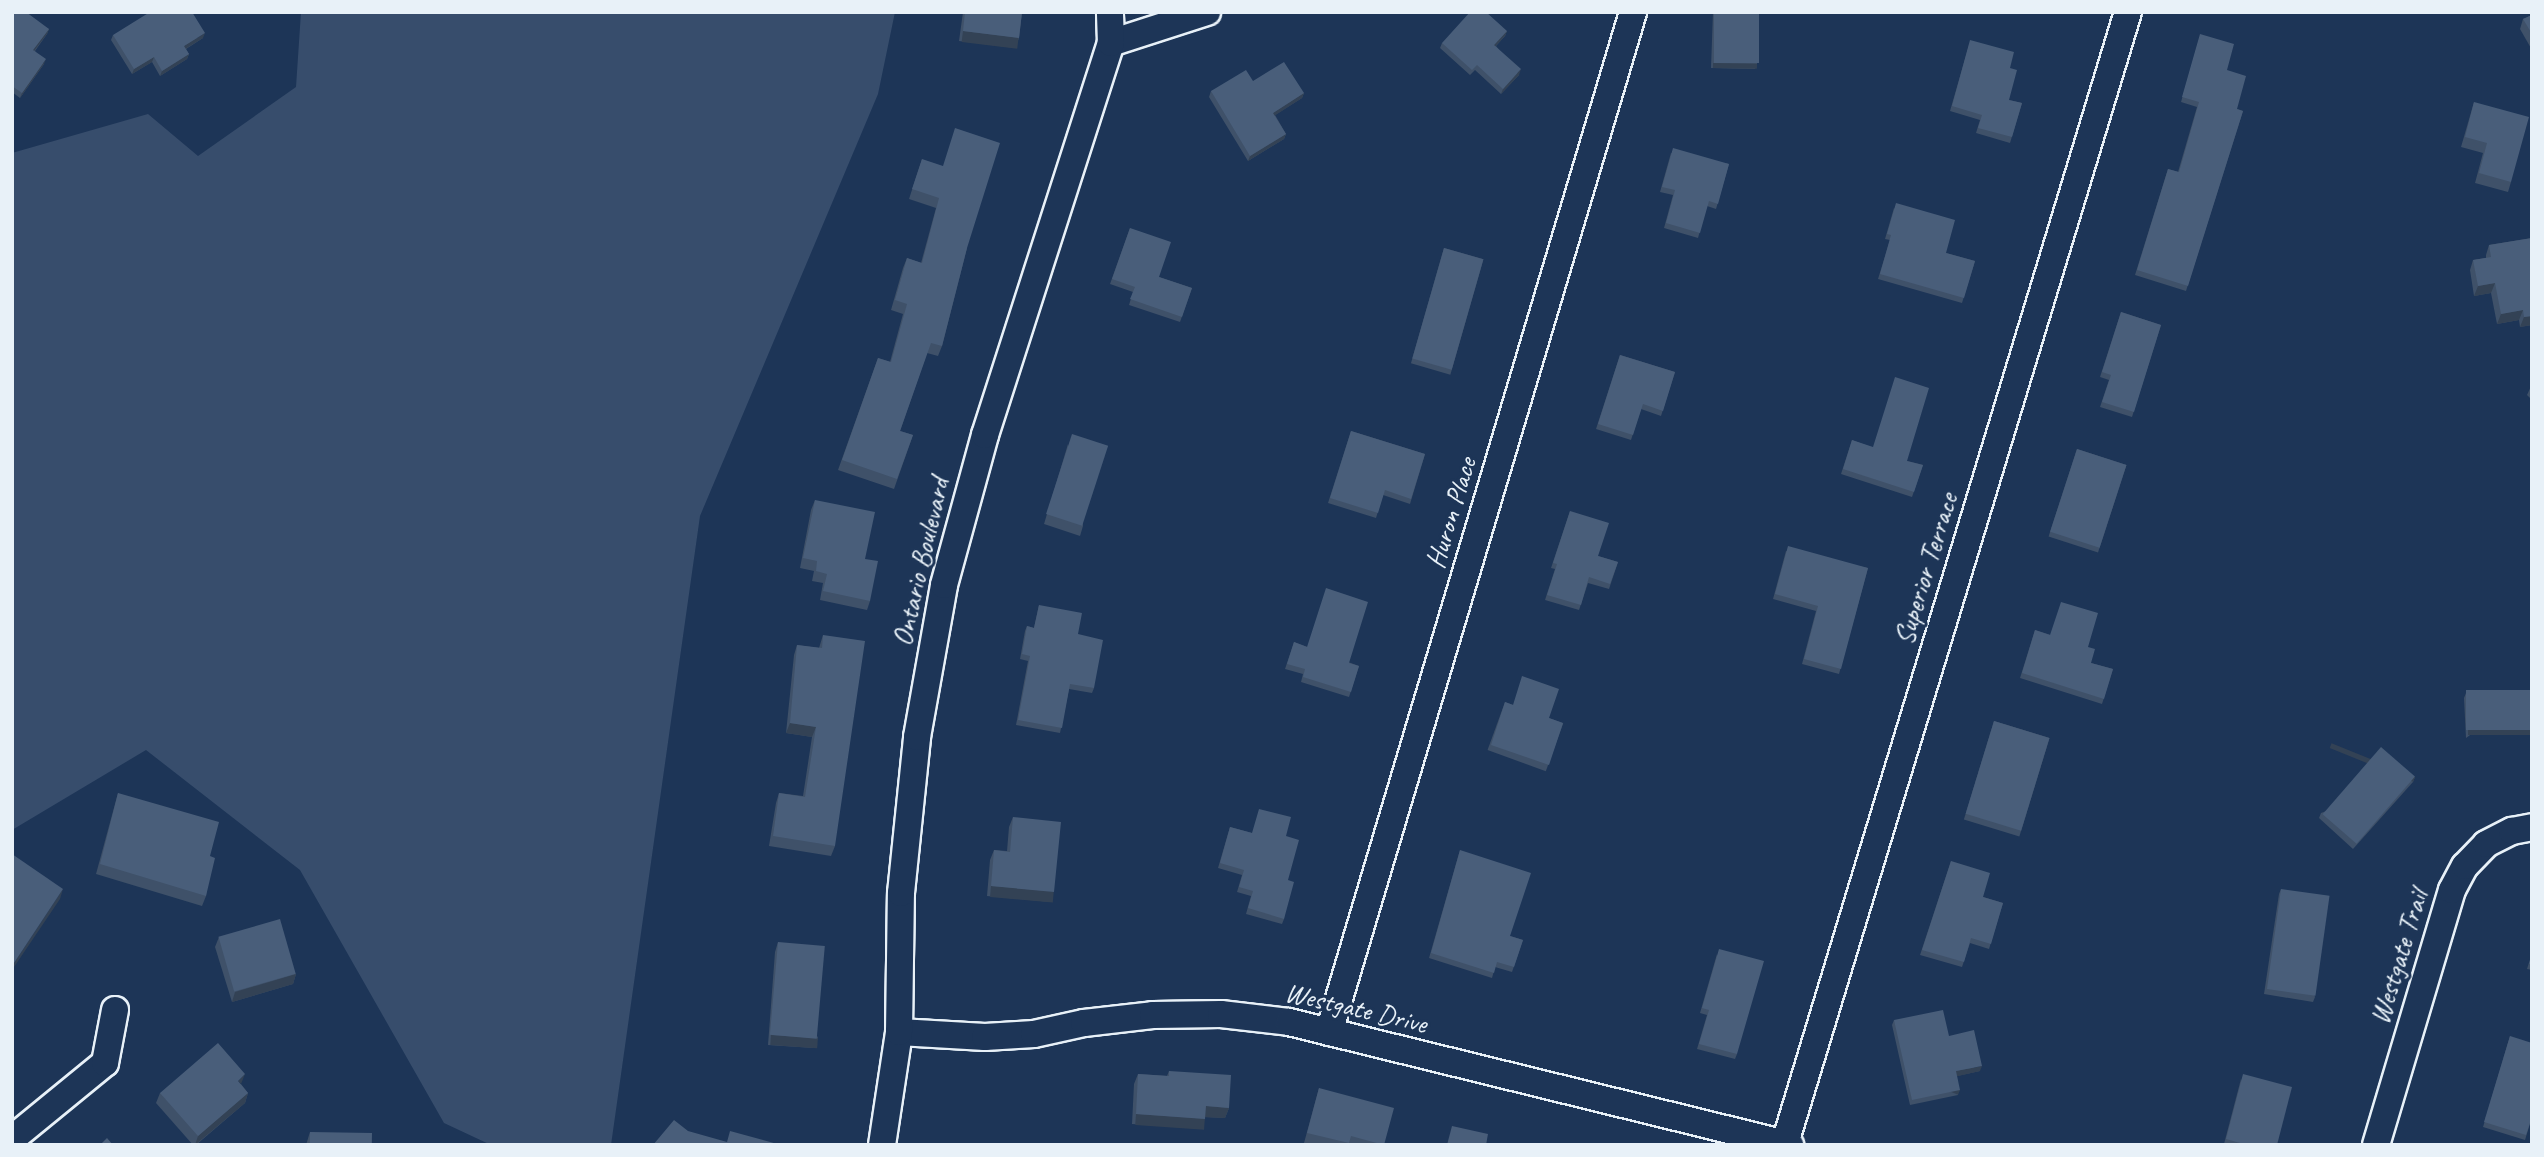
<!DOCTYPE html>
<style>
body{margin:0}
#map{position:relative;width:2544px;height:1157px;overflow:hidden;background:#1d3557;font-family:Caveat,sans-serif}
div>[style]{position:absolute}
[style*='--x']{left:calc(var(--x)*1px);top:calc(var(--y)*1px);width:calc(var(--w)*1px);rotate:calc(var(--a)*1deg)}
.green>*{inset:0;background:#374d6c}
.roads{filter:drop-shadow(2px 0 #e8f1f8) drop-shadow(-2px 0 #e8f1f8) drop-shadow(0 2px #e8f1f8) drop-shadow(0 -2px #e8f1f8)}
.minor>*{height:26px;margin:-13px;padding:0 13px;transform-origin:13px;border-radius:13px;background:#1d3557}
.wall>*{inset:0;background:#3f5169;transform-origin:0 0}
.shaded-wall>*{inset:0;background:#334255;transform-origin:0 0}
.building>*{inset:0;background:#495e7a;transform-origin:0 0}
span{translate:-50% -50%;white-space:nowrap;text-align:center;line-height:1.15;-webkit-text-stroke:6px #1d3557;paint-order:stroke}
.street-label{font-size:28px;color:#e8f1f8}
.frame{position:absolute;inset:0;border:14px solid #e8f1f8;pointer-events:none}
</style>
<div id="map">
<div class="green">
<div style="clip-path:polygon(301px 12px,895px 12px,878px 94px,700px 516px,611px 1145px,491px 1145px,444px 1123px,300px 870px,146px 750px,12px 830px,12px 153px,148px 114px,198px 156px,296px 87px)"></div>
</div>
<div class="roads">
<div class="minor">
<div style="--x:1111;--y:43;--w:101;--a:-17.9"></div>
<div style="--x:899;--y:1032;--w:86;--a:3.3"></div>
<div style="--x:985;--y:1037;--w:49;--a:-3.5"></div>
<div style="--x:1034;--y:1034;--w:51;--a:-12.4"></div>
<div style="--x:1084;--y:1023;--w:69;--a:-6.6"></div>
<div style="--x:1153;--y:1015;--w:68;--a:-0.8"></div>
<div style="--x:1221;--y:1014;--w:68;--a:6.7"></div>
<div style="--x:1289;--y:1022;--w:516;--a:13.79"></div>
<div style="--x:1329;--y:1032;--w:1064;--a:-73.4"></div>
<div style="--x:12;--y:1139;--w:120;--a:-39.3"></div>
<div style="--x:105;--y:1063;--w:54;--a:-79.3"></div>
<div style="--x:1785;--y:1143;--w:1182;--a:-73.13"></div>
<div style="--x:882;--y:1145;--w:114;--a:-81.4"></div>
<div style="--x:899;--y:1032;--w:139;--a:-89.2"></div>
<div style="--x:901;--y:893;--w:157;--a:-84.1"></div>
<div style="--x:917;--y:737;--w:154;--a:-79.9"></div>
<div style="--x:944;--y:585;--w:156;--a:-74.7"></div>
<div style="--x:985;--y:435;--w:412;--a:-72.2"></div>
<div style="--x:1111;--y:43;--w:31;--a:-92"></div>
<div style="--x:2376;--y:1145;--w:266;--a:-73.4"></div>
<div style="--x:2452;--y:890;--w:27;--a:-62"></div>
<div style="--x:2465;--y:866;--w:30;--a:-46"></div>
<div style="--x:2486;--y:844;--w:29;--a:-27"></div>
<div style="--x:2512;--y:831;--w:20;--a:-11"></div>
</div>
</div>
<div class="wall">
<div style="clip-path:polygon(12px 12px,49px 29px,47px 34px,35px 51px,44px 64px,20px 98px,12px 92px)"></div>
<div style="clip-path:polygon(963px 12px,1027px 12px,1026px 14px,1022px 13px,1019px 38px,1015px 48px,959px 41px)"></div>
<div style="clip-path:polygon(1713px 12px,1759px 12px,1757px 64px,1755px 69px,1711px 68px)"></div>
<div style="clip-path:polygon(2532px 15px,2532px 50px,2520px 29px,2523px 19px)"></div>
<div style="clip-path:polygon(1507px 31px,1505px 36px,1496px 46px,1519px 75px,1501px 94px,1475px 70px,1470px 75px,1440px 48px,1442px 43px)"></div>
<div style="clip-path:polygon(113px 35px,203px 38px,186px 49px,189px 54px,187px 59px,160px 76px,152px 62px,132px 74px,111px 40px)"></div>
<div style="clip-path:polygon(2199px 39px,2227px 70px,2237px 109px,2243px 111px,2186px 291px,2135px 275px,2168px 169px,2178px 172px,2197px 107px,2181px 102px)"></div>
<div style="clip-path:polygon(1969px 45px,2010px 68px,2009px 100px,2022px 103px,2010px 143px,1976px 133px,1980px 120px,1950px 111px)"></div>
<div style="clip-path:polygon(1253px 81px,1304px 93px,1302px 98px,1275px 115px,1286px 134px,1284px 139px,1248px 161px,1209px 97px,1211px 91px)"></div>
<div style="clip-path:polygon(2474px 102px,2511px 182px,2508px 192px,2475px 183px,2483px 153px,2461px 147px)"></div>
<div style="clip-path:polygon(1671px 153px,1729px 164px,1716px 209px,1707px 206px,1698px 238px,1664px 228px,1673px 195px,1660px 192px)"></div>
<div style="clip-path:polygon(922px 159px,967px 248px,942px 346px,938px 356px,927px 353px,900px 431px,913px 435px,894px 489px,838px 470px,878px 358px,890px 362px,903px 314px,891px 310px,903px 268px,907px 258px,921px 263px,936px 208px,909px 199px)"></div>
<div style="clip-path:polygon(1894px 208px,1946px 253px,1975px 261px,1962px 303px,1878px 279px,1890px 240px,1885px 239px)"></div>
<div style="clip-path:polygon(1130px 228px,1159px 277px,1192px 288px,1180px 322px,1129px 305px,1133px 292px,1110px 284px)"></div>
<div style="clip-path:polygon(2532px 238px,2532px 325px,2520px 327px,2519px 320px,2497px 324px,2491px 293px,2474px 296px,2470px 270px,2473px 260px,2486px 258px,2486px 255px,2489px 245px)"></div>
<div style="left:1444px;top:248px;width:41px;height:120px;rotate:16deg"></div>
<div style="clip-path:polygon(2121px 312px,2161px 325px,2132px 417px,2100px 407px,2109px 380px,2100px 377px)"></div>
<div style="clip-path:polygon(1620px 355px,1675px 372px,1661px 416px,1641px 409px,1631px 440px,1596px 429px)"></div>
<div style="clip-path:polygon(2532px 384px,2532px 400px,2527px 395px)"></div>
<div style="clip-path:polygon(1351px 431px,1425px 454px,1410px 504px,1383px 495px,1376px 518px,1328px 503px)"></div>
<div style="clip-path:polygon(1852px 440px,1907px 461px,1923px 465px,1912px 497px,1841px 474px)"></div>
<div style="clip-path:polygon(1068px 444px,1083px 526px,1080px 536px,1044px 524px)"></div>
<div style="left:2077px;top:449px;width:52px;height:92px;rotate:18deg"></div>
<div style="clip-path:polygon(815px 500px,865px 559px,870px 601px,867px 610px,820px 600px,823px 583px,812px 581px,814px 571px,800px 568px,811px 510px)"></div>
<div style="clip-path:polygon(1570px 511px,1598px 556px,1618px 562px,1609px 589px,1588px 583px,1579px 610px,1545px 600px,1555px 569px,1551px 568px)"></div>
<div style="clip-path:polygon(1786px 551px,1868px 568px,1839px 674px,1802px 664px,1816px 611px,1773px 599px)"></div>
<div style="clip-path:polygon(1039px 605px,1078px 634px,1094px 688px,1092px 693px,1069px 689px,1060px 733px,1016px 725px,1028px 661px,1020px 659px,1025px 631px,1027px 626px,1034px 628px)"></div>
<div style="clip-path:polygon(2035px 630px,2088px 647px,2091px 663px,2113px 669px,2102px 704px,2020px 678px)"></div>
<div style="clip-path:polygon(823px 635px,835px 846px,831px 856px,769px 846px,776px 803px,779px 793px,803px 796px,812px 737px,786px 733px,794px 655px,797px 645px,819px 648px)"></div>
<div style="clip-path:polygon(1294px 642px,1359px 666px,1349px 697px,1301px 682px,1303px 674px,1285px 669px)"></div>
<div style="clip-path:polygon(2532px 690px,2466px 738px,2464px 698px,2466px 693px)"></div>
<div style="left:1505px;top:702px;width:62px;height:51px;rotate:20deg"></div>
<div style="left:1994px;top:721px;width:58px;height:103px;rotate:17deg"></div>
<div style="clip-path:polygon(2415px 777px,2413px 782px,2353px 849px,2319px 818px,2321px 813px)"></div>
<div style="clip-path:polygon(118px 793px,210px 856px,206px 896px,202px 906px,96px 874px)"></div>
<div style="clip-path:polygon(1013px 817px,1051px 902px,987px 896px,990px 860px,994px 850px,1007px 851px,1009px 827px)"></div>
<div style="clip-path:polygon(1230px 827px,1252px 833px,1286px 836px,1288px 880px,1284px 919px,1282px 924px,1246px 914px,1251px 896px,1237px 892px,1242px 875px,1218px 868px)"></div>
<div style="clip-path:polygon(1460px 850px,1510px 936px,1523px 940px,1512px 972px,1495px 967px,1492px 978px,1429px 958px)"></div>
<div style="clip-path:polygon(1951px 861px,1983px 897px,2003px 903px,1989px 949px,1970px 943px,1962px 967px,1920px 955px)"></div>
<div style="clip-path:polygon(2281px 889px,2315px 997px,2313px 1002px,2264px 994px,2279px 894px)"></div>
<div style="clip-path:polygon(219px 937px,296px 974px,293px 984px,232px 1002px,215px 947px)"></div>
<div style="clip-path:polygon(778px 942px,818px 1038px,814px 1048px,768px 1045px,775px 952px)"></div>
<div style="clip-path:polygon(2532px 953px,2532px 970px,2527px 969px)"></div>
<div style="clip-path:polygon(1717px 954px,1737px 1054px,1735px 1059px,1697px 1049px,1707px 1015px,1700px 1013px)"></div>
<div style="clip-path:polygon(1894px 1020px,1980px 1071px,1957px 1076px,1958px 1095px,1910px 1105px,1892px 1025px)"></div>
<div style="clip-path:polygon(2510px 1036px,2532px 1117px,2525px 1140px,2483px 1127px)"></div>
<div style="clip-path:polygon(1169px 1071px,1229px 1108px,1225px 1118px,1205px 1117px,1202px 1129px,1132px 1124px,1134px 1084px,1138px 1074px,1167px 1076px)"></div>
<div style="clip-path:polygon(2241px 1079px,2277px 1145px,2224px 1144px)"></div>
<div style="clip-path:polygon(241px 1084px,248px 1093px,245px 1103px,196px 1145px,193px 1145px,156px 1103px,160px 1093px)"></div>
<div style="clip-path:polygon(1319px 1088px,1384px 1145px,1311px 1145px,1304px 1143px)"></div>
<div style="clip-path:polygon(310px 1132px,372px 1145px,306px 1145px)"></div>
</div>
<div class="shaded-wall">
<div style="clip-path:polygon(49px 29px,47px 34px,31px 55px,33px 50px)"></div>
<div style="left:963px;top:31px;width:56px;height:11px;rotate:7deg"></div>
<div style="clip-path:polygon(1507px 31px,1505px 36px,1492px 50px,1494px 45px)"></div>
<div style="clip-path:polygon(205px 33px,203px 38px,182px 51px,184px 46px)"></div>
<div style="clip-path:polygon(189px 54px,187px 59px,160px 76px,162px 71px)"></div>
<div style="clip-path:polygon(154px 57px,152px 62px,132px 74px,134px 69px)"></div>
<div style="clip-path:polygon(46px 59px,44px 64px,20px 98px,22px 93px)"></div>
<div style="left:1713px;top:63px;width:44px;height:5px;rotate:1deg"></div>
<div style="clip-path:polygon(1521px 69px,1519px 75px,1501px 94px,1503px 89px)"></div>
<div style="clip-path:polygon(1304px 93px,1302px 98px,1271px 118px,1273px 113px)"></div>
<div style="clip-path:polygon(1286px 134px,1284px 139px,1248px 161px,1250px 156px)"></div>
<div style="clip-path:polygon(2495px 283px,2491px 293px,2474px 296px,2478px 286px)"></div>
<div style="clip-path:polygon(2523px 310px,2519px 320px,2497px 324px,2501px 314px)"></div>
<div style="clip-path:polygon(2532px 316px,2532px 325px,2520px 327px,2524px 317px)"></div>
<div style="clip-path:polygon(790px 723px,816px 727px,812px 737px,786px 733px)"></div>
<div style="left:2532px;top:730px;width:5px;height:64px;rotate:90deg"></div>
<div style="left:2415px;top:777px;width:5px;height:90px;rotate:112deg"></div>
<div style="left:991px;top:886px;width:63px;height:11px;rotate:5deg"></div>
<div style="clip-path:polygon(63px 889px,60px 899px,12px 970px,12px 966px)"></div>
<div style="clip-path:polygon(296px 974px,293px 984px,232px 1002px,235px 992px)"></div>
<div style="left:771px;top:1035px;width:47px;height:10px;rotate:4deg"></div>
<div style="clip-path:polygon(1982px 1066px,1980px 1071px,1954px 1077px,1956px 1071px)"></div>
<div style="clip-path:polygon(245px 1074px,241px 1084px,238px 1081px)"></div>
<div style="left:1960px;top:1090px;width:5px;height:49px;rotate:112deg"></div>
<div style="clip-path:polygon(248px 1093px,245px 1103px,195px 1145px,198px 1136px)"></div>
<div style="clip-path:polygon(1206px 1106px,1229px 1108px,1225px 1118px,1202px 1117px)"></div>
<div style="left:1136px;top:1114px;width:69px;height:11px;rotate:4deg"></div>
</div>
<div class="building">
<div style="clip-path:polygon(12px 12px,26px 12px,49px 29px,33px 50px,46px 59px,22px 93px,12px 86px)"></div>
<div style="clip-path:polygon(150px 12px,192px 12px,205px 33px,184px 46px,189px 54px,162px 71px,154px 57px,134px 69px,113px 35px)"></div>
<div style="clip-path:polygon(965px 12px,1022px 12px,1019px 38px,963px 31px)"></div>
<div style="clip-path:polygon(1470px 12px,1486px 12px,1507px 31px,1494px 45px,1521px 69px,1503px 89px,1477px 65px,1472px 70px,1442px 43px)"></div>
<div style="left:1714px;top:12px;width:45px;height:51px"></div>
<div style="clip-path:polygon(2532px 15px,2532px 34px,2523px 19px)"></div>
<div style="clip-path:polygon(2200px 34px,2234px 44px,2227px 70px,2246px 76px,2237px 109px,2243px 111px,2188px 286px,2137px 270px,2168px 169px,2179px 172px,2199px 102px,2182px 97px)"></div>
<div style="clip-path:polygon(1970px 40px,2014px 52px,2010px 68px,2017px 70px,2009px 100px,2022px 103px,2012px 137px,1978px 128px,1982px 115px,1952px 106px)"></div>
<div style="clip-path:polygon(1284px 62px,1304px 93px,1273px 113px,1286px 134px,1250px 156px,1211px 91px,1246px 70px,1253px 81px)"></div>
<div style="clip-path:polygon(2474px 102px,2529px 117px,2511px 182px,2479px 173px,2487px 143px,2465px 137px)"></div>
<div style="clip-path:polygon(955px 128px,1000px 143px,967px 248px,942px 346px,931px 343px,900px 431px,913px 435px,897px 479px,842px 460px,878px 358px,891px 362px,907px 304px,895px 300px,907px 258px,922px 263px,939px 198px,912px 189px,922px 159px,943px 166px)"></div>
<div style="clip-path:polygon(1673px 148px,1729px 164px,1718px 204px,1709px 201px,1700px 233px,1666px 223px,1675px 190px,1662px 187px)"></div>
<div style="clip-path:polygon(1896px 203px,1955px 220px,1946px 253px,1975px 261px,1964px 298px,1880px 274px,1891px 235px,1887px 234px)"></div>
<div style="clip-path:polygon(1130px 228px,1171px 242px,1159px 277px,1192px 288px,1182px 317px,1130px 299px,1135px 287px,1112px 279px)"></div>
<div style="clip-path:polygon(2532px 238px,2532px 316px,2524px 317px,2523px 310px,2501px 314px,2495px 283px,2478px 286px,2473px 260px,2491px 257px,2489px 245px)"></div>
<div style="left:1444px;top:248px;width:41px;height:115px;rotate:16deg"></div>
<div style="clip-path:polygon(2121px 312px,2161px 325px,2134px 412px,2102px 402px,2111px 375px,2102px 372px)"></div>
<div style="clip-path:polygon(1620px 355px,1675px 372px,1663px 411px,1643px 404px,1633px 435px,1598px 424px)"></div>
<div style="clip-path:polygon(1895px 377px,1929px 388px,1907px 461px,1923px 465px,1914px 492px,1843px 469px,1852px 440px,1873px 447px)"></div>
<div style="clip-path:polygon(1351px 431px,1425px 454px,1411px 499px,1385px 490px,1378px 513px,1330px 498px)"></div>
<div style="left:1072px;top:434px;width:38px;height:84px;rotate:18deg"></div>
<div style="left:2077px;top:449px;width:52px;height:87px;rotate:18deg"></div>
<div style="clip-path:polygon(815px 500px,875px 512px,865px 559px,878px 561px,870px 601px,823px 591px,827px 574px,816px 571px,817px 561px,803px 558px)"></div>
<div style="clip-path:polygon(1570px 511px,1609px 523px,1598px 556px,1618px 562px,1610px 584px,1589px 577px,1581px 605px,1547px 595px,1557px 564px,1553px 563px)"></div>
<div style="clip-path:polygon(1788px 546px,1868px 568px,1841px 669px,1804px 659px,1818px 606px,1775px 594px)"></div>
<div style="clip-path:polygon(1326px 588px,1368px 602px,1349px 663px,1359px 666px,1351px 692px,1303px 677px,1305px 669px,1287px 664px,1294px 642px,1307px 647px)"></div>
<div style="clip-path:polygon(2061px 602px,2098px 613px,2088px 647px,2095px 649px,2091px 663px,2113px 669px,2104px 699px,2022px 673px,2035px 630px,2050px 635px)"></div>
<div style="clip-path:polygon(1039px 605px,1082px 613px,1078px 634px,1103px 640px,1094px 688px,1070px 684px,1062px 728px,1018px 720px,1030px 656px,1022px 654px,1027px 626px,1034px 628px)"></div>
<div style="clip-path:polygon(823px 635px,865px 641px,835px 846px,773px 836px,779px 793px,805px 797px,816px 727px,790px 723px,797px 645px,822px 648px)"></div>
<div style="clip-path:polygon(1522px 676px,1559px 689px,1549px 718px,1563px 723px,1549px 765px,1491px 745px,1505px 702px,1513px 705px)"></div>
<div style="left:2532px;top:690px;width:40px;height:66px;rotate:90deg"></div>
<div style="left:1994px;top:721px;width:58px;height:97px;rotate:17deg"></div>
<div style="left:2381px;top:747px;width:45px;height:89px;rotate:41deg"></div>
<div style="clip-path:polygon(118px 793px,219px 822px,210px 856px,215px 858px,206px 896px,100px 864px)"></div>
<div style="clip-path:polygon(1259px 809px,1291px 817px,1286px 836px,1299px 840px,1288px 880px,1294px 882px,1284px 919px,1248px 908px,1253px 891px,1239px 887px,1244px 870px,1220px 863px,1230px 827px,1252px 833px)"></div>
<div style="clip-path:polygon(1013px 817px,1061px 822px,1054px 892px,991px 886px,994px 850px,1010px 852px)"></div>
<div style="clip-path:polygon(1460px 850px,1531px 873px,1510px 936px,1523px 940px,1514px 967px,1497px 962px,1494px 973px,1431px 953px)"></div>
<div style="clip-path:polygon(12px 854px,63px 889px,12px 966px)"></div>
<div style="clip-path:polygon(1951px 861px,1990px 873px,1983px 897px,2003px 903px,1991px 944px,1971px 938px,1964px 962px,1922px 950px)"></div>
<div style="left:2281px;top:889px;width:49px;height:101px;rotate:8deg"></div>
<div style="left:280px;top:919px;width:57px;height:64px;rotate:74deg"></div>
<div style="left:778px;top:942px;width:47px;height:93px;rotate:5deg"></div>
<div style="clip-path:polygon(1719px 949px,1764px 961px,1737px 1054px,1699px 1044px,1709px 1010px,1702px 1008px)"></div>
<div style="clip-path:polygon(2532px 954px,2532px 964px,2529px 964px)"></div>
<div style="clip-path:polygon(1943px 1010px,1949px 1036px,1974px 1030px,1982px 1066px,1956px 1071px,1960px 1090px,1912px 1100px,1894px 1020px)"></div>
<div style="clip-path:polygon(2510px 1036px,2532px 1043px,2532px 1117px,2526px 1135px,2484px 1122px)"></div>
<div style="clip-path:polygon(218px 1043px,245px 1074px,238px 1081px,248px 1093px,198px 1136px,160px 1093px)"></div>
<div style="clip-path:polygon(1169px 1071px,1231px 1075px,1229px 1108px,1206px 1106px,1205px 1119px,1136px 1114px,1138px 1074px,1169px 1076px)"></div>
<div style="clip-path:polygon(2243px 1074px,2292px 1087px,2277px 1145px,2247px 1145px,2226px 1139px)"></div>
<div style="clip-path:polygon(1319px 1088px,1394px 1108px,1384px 1145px,1351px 1136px,1349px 1143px,1307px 1133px)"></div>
<div style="clip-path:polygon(674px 1120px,688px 1131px,727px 1142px,730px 1131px,781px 1145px,653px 1145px)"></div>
<div style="clip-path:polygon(1452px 1126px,1488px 1134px,1486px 1145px,1447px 1145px)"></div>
<div style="left:310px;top:1132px;width:62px;height:13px;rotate:1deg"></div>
<div style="clip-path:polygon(107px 1138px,113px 1145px,100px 1145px)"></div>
</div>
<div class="street-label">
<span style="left:1451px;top:513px;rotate:-73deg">Huron Place</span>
<span style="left:921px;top:562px;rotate:-77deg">Ontario Boulevard</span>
<span style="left:1926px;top:569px;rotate:-73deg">Superior Terrace</span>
<span style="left:2399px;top:957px;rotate:-73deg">Westgate Trail</span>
<span style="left:1356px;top:1008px;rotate:13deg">Westgate Drive</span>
</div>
<div class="frame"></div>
</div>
